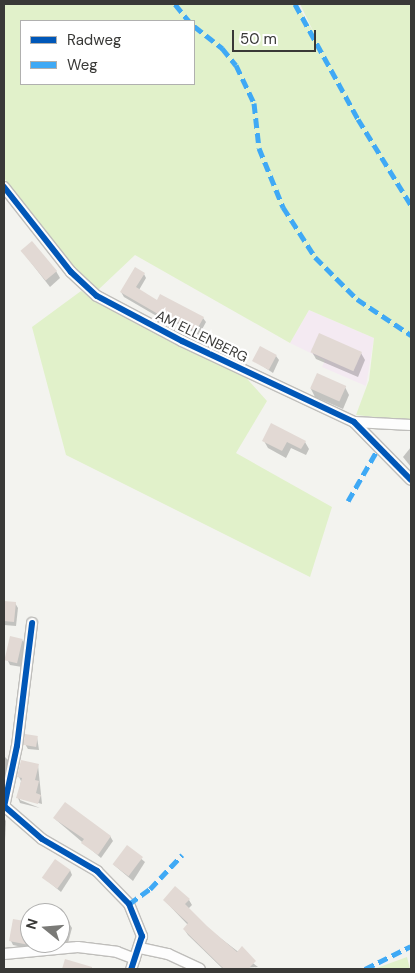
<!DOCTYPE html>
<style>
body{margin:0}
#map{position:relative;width:415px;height:973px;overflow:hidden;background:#f3f3ef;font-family:"DM Sans",sans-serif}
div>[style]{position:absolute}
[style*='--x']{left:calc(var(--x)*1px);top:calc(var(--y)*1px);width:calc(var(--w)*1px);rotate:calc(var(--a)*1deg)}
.industrial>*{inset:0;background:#f4eaf2}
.green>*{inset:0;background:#e1f1ca}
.shadow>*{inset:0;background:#0003}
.building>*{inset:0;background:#e2d9d4;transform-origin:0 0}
.roads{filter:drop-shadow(1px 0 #bfbebb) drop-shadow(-1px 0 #bfbebb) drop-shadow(0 1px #bfbebb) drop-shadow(0 -1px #bfbebb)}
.minor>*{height:10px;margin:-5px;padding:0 5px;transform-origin:5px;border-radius:5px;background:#fdfdfd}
.quiet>*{height:5px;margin-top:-2.5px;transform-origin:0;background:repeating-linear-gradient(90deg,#3fa9f5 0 10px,transparent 0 15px)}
.cycleway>*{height:6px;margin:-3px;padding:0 3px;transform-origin:3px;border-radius:3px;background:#0057b8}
span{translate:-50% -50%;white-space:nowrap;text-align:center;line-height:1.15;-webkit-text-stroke:4.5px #fff;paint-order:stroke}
.street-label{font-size:14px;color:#393937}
.frame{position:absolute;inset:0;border:5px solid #393937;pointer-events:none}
.legend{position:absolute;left:20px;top:20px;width:175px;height:65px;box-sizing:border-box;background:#fff;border:1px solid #b0b0af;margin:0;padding:6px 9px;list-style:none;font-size:15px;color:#393937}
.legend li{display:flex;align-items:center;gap:10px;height:25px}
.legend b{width:25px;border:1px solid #b0b0af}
.north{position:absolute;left:20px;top:903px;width:50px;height:50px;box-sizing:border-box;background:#fff;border:1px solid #b0b0af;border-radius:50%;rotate:287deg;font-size:14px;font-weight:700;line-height:20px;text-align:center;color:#393937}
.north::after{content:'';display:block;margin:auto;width:18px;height:22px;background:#7a7a77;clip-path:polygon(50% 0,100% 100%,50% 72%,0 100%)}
.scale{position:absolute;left:232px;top:30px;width:84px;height:22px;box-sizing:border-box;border:2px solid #393937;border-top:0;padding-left:6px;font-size:15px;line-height:18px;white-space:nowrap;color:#393937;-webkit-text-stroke:4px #fff;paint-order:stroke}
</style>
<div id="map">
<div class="industrial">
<div style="clip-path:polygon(309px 310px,374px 338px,366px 386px,322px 367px,325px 360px,290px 343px)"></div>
</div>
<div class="green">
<div style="clip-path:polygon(evenodd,4px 4px,297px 4px,314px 33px,300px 4px,411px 4px,411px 421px,356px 415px,369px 380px,374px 338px,309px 310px,290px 343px,135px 255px,98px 290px,73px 266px,4px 178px,4px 4px,21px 21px,194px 21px,194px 84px,21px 84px,21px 21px)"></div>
<div style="clip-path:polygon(81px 291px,129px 320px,241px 372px,267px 401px,236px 453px,332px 507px,310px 577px,66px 455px,32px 327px)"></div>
<div style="clip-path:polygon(407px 957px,410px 969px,374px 969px)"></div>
</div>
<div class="shadow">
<div style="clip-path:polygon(22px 251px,56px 271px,60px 278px,50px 287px)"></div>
<div style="clip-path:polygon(144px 274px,146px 278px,139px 290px,157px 301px,203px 318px,206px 322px,199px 335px,174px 322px,172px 325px,124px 297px,121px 292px)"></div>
<div style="clip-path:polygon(312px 352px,361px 353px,365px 360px,358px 377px,316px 359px)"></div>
<div style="clip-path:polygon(276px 356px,279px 360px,273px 373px,255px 361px)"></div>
<div style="clip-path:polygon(345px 387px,349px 395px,343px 409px,315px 397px,311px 389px)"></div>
<div style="clip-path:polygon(264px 441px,305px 442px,309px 449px,306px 455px,291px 448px,286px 458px,268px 448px)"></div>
<div style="clip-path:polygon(411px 447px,411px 467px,403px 457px)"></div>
<div style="clip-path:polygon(4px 602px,15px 603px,18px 608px,16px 626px,4px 625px)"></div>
<div style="clip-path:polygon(22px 640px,25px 644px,22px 667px,10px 665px,8px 661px)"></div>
<div style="clip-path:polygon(37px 737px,39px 750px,28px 749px,25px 744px)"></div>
<div style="clip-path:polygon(4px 756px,10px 762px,7px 774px,4px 774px)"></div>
<div style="clip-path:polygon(38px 765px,42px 804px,20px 798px,20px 800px,40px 808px,20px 803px,18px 798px,21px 781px,19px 777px)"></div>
<div style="clip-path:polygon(4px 817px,6px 821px,5px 841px,4px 841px)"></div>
<div style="clip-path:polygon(55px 819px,110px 836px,113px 841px,101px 858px)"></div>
<div style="clip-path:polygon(127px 847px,145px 862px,133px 881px,114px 865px)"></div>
<div style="clip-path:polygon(70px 870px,72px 875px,61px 892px,44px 878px)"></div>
<div style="clip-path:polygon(164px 900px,189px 900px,192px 905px,188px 909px,206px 927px,258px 967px,223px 969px,188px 935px,184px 929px,188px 925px)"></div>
<div style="clip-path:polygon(60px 920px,69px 923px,72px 928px,68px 943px,60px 941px)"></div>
<div style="clip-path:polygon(14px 921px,30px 923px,31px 949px,13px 945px,11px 941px)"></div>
</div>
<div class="building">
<div style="left:32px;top:241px;width:39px;height:15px;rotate:50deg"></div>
<div style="clip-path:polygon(135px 267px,145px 273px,136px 287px,157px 300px,160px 294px,204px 317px,196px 331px,171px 318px,170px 321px,120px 292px)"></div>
<div style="left:319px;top:333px;width:47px;height:21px;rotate:24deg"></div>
<div style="left:260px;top:346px;width:19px;height:17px;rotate:28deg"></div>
<div style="left:317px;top:373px;width:32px;height:17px;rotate:24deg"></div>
<div style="clip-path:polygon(271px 423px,306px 441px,301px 449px,287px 442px,282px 451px,262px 441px)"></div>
<div style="clip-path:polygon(4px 601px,16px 602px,14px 622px,4px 621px)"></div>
<div style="left:10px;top:636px;width:13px;height:25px;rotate:13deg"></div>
<div style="left:25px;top:734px;width:13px;height:11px;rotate:9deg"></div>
<div style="clip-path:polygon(21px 760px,39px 764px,35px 780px,39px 781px,36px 793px,41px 795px,38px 804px,16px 798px,22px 778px,17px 777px)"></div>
<div style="clip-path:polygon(65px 802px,111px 836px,98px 855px,81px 843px,84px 839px,53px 818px)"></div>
<div style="left:127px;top:845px;width:20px;height:24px;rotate:37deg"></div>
<div style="left:55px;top:859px;width:19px;height:23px;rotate:35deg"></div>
<div style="clip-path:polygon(175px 886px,190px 899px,185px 904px,207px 926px,237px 952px,242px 946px,256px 961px,248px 969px,224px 969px,183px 929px,188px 923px,163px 900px)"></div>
<div style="clip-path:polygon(13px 919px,30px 922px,29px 945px,9px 941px)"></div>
<div style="clip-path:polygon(60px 919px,70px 922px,65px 941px,60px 942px)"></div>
<div style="clip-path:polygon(65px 959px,92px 967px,92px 969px,62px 969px)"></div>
</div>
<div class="roads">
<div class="minor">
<div style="--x:4;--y:187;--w:108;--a:51.8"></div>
<div style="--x:71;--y:272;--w:35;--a:43"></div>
<div style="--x:97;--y:296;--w:96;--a:27.9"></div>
<div style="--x:182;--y:341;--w:190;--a:25.2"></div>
<div style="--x:354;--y:422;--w:81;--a:45.5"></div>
<div style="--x:354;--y:422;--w:57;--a:3"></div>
<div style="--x:4;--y:806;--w:50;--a:41"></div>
<div style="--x:42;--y:839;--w:64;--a:30.2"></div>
<div style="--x:97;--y:871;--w:46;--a:45.9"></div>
<div style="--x:129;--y:904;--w:35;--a:68"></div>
<div style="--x:142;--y:936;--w:35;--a:108"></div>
<div style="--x:4;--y:807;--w:62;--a:-78"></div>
<div style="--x:17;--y:746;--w:124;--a:-83"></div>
<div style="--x:140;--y:948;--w:29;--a:12"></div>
<div style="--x:168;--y:954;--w:35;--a:25"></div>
<div style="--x:4;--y:954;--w:74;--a:-5.4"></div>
<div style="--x:78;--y:947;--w:39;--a:7"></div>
<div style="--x:117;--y:952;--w:19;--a:21"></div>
</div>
</div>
<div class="quiet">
<div style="--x:175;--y:4;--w:22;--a:51"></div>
<div style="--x:295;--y:4;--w:131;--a:61.3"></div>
<div style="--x:358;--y:119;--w:101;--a:58.4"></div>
<div style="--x:194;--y:26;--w:36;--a:38"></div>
<div style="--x:222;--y:48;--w:22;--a:51"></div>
<div style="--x:236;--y:65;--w:42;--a:64.7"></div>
<div style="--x:254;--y:103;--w:45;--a:83.7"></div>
<div style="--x:259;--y:148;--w:64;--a:67.9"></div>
<div style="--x:283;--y:207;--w:59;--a:57.4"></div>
<div style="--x:315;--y:257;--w:59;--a:45"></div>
<div style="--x:357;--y:299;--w:65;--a:33.7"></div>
<div style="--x:348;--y:501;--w:62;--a:-60.1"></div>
<div style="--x:129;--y:904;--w:26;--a:-36"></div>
<div style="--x:150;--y:889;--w:47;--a:-46.7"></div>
<div style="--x:365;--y:969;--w:51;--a:-26.6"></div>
</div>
<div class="cycleway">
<div style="--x:4;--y:187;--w:108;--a:51.8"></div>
<div style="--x:71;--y:272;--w:35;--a:43"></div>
<div style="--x:97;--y:296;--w:96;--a:27.9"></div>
<div style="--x:182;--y:341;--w:190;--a:25.2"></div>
<div style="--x:354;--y:422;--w:81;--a:45.5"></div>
<div style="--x:4;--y:806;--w:50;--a:41"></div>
<div style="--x:42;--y:839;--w:64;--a:30.2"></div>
<div style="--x:97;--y:871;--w:46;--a:45.9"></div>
<div style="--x:129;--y:904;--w:35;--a:68"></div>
<div style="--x:142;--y:936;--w:35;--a:108"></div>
<div style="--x:4;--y:807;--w:62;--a:-78"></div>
<div style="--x:17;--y:746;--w:124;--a:-83"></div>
</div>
<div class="street-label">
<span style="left:202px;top:336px;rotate:26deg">AM ELLENBERG</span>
</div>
<div class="frame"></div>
<ul class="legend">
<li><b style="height:6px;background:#0057b8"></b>Radweg</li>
<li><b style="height:6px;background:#3fa9f5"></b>Weg</li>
</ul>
<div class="north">N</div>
<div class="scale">50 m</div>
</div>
